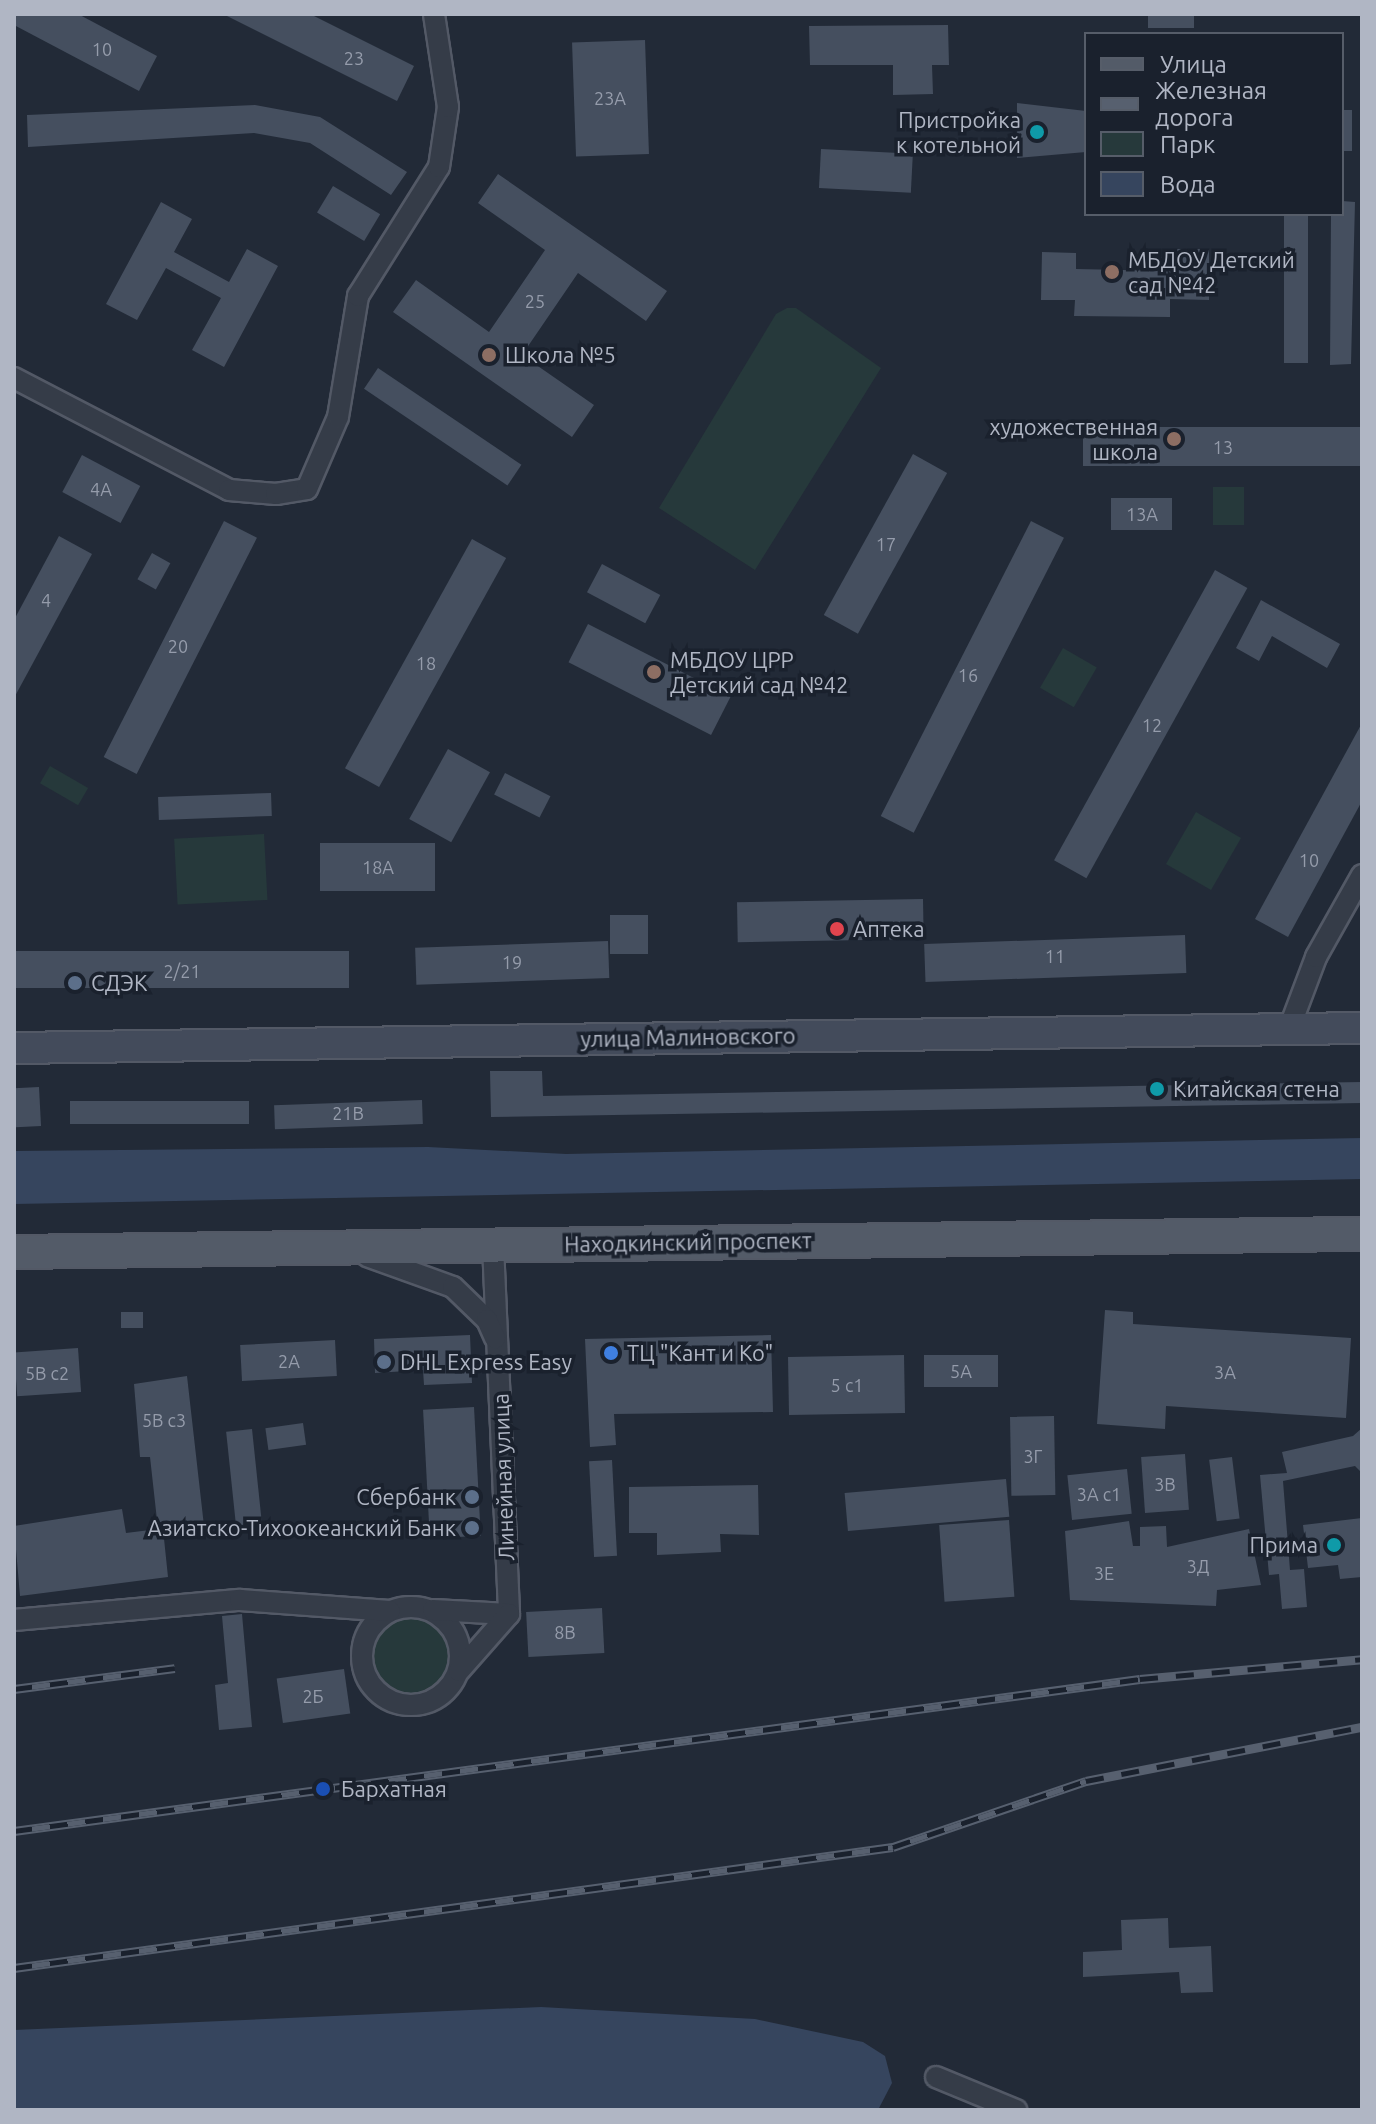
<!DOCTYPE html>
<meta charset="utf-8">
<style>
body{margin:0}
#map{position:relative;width:1376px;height:2124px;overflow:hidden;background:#222a37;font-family:Ubuntu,sans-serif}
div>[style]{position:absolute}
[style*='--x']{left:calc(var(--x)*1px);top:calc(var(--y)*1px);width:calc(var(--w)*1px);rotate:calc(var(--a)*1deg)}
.green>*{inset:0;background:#26393b;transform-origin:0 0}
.round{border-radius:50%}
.water>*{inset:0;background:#36455e}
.building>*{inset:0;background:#454f5f;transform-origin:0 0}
.roads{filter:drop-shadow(2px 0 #535966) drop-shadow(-2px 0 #535966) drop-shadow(0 2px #535966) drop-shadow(0 -2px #535966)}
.street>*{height:20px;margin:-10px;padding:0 10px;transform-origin:10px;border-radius:10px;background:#353c48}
.street>.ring{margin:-10px;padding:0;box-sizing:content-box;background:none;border:20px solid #353c48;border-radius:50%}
.secondary>*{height:30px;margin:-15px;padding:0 15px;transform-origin:15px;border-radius:15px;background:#434b5b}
.primary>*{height:32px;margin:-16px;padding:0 16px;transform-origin:16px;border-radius:16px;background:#535b68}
.rail>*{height:9px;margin-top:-4.5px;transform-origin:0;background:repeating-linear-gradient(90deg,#1a212d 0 18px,#57606f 0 36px);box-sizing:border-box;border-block:2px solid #57606f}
.dots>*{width:22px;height:22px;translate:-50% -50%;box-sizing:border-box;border:4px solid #1a212d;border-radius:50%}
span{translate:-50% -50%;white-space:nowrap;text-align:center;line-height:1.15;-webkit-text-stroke:7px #1a212d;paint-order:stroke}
.number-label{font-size:18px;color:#959cab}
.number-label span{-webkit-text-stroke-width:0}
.poi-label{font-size:22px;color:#b0b6c4}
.right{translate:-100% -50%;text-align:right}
.left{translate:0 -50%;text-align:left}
.street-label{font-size:22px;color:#b0b6c4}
.frame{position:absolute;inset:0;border:16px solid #b0b6c4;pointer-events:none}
.legend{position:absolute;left:1084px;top:32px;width:260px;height:184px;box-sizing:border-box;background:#1a212d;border:2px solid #565d69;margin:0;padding:10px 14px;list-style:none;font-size:24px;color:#b0b6c4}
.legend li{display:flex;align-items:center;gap:16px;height:40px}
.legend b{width:40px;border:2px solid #565d69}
</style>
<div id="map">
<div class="green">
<div style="clip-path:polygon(787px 308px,796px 308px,881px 368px,755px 570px,659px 508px,776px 314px)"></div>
<div style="left:1213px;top:487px;width:31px;height:38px"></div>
<div style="left:1063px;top:648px;width:39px;height:46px;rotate:30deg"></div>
<div style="left:50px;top:766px;width:44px;height:20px;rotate:30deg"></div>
<div style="left:1196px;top:812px;width:52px;height:60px;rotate:30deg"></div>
<div style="left:264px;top:834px;width:66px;height:90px;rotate:87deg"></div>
<div class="round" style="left:371px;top:1616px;width:80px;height:80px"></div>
</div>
<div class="water">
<div style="clip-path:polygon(1362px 1138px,1362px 1179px,14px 1204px,14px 1151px,428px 1147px,566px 1154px)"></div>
<div style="clip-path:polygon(541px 2007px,755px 2019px,863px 2042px,885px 2056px,892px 2083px,878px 2110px,14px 2110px,14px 2030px)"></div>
</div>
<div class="building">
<div style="clip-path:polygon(14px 14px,78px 14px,157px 56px,139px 91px,14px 25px)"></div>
<div style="clip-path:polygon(223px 14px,310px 14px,414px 66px,397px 101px)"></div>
<div style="left:1148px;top:14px;width:46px;height:14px"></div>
<div style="clip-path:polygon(948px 25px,949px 65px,932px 65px,933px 94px,893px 95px,893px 65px,810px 65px,809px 26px)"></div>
<div style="left:645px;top:40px;width:114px;height:73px;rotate:88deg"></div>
<div style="clip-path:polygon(1017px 103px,1086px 111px,1086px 152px,1017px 158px)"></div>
<div style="clip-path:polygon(255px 105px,320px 117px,407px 172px,391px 195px,310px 143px,254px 133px,28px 147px,27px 115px)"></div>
<div style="left:1342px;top:110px;width:10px;height:41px"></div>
<div style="left:821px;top:149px;width:92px;height:39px;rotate:3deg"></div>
<div style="clip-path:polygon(498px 174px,667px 291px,646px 321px,578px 273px,522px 355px,594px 405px,572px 437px,393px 312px,416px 280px,489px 332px,545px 250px,478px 203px)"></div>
<div style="left:333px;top:186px;width:55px;height:31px;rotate:31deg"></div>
<div style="clip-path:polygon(1342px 201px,1355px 202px,1351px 364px,1330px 365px,1331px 214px,1342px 214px)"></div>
<div style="clip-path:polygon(161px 202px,192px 219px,174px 252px,229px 282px,247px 249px,278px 266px,224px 367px,192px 350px,221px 298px,166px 268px,137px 320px,106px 304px)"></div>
<div style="left:1284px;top:214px;width:24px;height:149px"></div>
<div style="clip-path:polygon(1169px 249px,1209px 249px,1209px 300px,1170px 299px,1170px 317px,1074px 316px,1075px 300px,1041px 300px,1042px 252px,1076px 253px,1076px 269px,1169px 271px)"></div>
<div style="left:378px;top:368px;width:173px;height:25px;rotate:34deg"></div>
<div style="left:1362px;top:427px;width:39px;height:279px;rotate:90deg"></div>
<div style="left:913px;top:454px;width:39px;height:184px;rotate:29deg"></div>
<div style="left:82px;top:455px;width:66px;height:42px;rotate:28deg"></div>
<div style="left:1111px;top:498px;width:61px;height:32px"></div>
<div style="left:224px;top:521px;width:37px;height:265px;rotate:27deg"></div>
<div style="left:1031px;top:521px;width:37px;height:331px;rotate:27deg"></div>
<div style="clip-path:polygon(59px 536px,92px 554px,14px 698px,14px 620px)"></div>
<div style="left:472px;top:539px;width:39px;height:262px;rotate:29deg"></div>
<div style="left:152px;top:553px;width:21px;height:30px;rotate:29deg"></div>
<div style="left:602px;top:564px;width:66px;height:32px;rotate:28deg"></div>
<div style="left:1215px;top:570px;width:37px;height:332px;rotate:29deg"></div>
<div style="clip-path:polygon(1261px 600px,1340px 644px,1327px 668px,1272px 636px,1259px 661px,1236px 648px)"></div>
<div style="left:588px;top:624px;width:160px;height:43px;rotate:27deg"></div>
<div style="clip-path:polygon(1362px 723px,1362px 801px,1288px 937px,1255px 919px)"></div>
<div style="left:448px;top:749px;width:48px;height:80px;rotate:29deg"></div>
<div style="left:505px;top:773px;width:51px;height:24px;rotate:27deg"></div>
<div style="left:271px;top:793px;width:23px;height:113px;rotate:88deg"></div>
<div style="left:435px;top:843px;width:48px;height:115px;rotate:90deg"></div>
<div style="left:923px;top:899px;width:40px;height:186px;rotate:89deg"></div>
<div style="left:610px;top:915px;width:38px;height:39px"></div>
<div style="left:1185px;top:935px;width:38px;height:261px;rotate:88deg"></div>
<div style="left:608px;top:941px;width:37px;height:193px;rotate:88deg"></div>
<div style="left:349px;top:951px;width:37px;height:335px;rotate:90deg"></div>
<div style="clip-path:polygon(490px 1071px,542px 1071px,543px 1096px,1362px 1082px,1362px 1103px,491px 1117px)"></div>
<div style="left:39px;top:1087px;width:39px;height:25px;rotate:87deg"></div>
<div style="left:422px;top:1100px;width:24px;height:148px;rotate:88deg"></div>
<div style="left:249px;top:1101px;width:23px;height:179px;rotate:90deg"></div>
<div style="clip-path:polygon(1105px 1310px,1133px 1312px,1133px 1324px,1351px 1338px,1346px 1418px,1166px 1406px,1165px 1429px,1097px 1424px)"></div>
<div style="left:143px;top:1312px;width:16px;height:22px;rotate:90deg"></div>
<div style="clip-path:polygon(470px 1335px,472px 1383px,424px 1385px,423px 1370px,375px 1373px,374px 1339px)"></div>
<div style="clip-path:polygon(771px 1335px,773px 1412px,614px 1414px,616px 1445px,590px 1447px,585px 1339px)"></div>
<div style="left:335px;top:1340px;width:36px;height:95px;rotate:87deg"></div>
<div style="left:78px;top:1348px;width:44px;height:64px;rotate:86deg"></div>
<div style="left:904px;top:1355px;width:58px;height:116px;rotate:89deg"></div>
<div style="left:924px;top:1355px;width:74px;height:32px"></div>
<div style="clip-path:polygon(187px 1376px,204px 1526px,163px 1529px,168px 1577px,20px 1596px,14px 1526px,122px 1509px,126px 1533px,158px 1529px,150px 1457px,140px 1457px,134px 1384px)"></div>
<div style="left:474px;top:1407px;width:129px;height:51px;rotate:87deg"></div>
<div style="left:1054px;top:1416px;width:79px;height:44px;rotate:89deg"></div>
<div style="left:303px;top:1423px;width:22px;height:38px;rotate:82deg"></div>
<div style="clip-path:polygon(1362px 1428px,1362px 1473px,1355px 1466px,1283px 1481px,1290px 1570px,1304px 1569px,1307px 1607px,1282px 1609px,1279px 1574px,1269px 1575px,1260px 1475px,1287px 1473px,1282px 1452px,1353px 1436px)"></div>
<div style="left:252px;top:1429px;width:98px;height:26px;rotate:84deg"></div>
<div style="left:1185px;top:1454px;width:56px;height:44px;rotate:86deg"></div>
<div style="left:1232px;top:1457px;width:62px;height:23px;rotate:83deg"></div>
<div style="left:612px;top:1460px;width:96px;height:23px;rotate:87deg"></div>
<div style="left:1127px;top:1469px;width:45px;height:60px;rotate:84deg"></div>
<div style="left:1006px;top:1479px;width:38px;height:162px;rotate:85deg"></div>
<div style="clip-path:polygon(758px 1485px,759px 1535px,720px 1534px,721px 1552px,657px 1555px,657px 1533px,629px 1533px,629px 1487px)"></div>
<div style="clip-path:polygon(1362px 1518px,1362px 1577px,1340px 1579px,1338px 1565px,1308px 1568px,1303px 1525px)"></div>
<div style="left:1009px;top:1520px;width:77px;height:70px;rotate:86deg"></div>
<div style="clip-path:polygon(1129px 1521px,1133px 1546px,1140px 1546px,1140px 1527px,1166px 1526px,1167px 1547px,1249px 1529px,1261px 1585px,1217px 1590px,1216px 1606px,1070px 1600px,1065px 1531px)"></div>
<div style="left:602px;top:1608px;width:45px;height:76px;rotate:87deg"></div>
<div style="clip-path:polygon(242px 1614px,252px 1727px,219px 1730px,215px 1685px,228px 1683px,222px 1616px)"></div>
<div style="left:344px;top:1669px;width:45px;height:68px;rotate:82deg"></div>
<div style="clip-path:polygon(1168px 1918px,1169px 1948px,1211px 1946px,1213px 1992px,1181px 1993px,1179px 1972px,1083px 1977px,1083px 1952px,1122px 1950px,1121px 1920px)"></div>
</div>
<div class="roads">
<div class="street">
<div style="--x:14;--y:378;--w:242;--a:27.5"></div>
<div style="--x:229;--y:490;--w:47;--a:4.9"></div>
<div style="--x:276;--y:494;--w:31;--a:-9"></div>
<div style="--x:307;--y:489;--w:78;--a:-66.7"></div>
<div style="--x:338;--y:417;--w:123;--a:-80.6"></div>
<div style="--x:358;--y:296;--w:152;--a:-57.9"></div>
<div style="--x:439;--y:167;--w:61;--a:-81.5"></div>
<div style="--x:448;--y:107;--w:94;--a:-98.6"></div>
<div style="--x:1289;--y:1029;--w:77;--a:-69.4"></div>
<div style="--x:1316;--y:957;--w:94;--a:-60.7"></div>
<div style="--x:493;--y:1245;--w:369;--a:87.5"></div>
<div style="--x:367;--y:1256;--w:91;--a:19.8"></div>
<div style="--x:453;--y:1287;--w:47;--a:44.1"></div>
<div style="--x:487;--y:1320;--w:20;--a:66"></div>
<div class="ring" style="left:362px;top:1607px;width:78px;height:78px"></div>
<div style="--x:433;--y:1610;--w:76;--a:3"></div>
<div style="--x:14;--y:1620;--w:227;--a:-5.1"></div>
<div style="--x:240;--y:1600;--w:150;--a:4.2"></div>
<div style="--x:459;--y:1671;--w:76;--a:-48.7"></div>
<div style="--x:936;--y:2077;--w:87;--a:22.4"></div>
</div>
<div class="secondary">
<div style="--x:14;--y:1048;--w:1348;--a:-0.85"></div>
</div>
<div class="primary">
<div style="--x:14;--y:1252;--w:1348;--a:-0.77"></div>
</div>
</div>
<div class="rail">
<div style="--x:14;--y:1689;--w:162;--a:-7.4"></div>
<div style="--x:14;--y:1831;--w:1136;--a:-7.69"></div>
<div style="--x:1140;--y:1679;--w:223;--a:-5.1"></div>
<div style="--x:14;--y:1968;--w:887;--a:-7.84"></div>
<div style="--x:893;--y:1847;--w:204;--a:-18.9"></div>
<div style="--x:1086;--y:1781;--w:281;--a:-11.1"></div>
</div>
<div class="dots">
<div style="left:1037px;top:132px;background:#0f9aa8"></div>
<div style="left:1112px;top:272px;background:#8d6e63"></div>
<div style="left:489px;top:355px;background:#8d6e63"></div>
<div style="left:1174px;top:439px;background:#8d6e63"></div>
<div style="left:654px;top:672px;background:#8d6e63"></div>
<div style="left:837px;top:929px;background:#e0444e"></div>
<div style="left:75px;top:983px;background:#5c6f8a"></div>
<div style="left:1157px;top:1089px;background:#0f9aa8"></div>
<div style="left:611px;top:1353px;background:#3f7fe0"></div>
<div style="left:384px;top:1362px;background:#5c6f8a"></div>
<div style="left:472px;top:1497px;background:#5c6f8a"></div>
<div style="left:472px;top:1528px;background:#5c6f8a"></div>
<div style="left:1334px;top:1545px;background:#0f9aa8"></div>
<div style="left:323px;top:1789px;background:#1a4fb4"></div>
</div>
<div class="number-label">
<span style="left:102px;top:49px">10</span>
<span style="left:354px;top:58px">23</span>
<span style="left:610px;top:98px">23А</span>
<span style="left:535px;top:301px">25</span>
<span style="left:1223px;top:447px">13</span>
<span style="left:101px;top:489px">4А</span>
<span style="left:1142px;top:514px">13А</span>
<span style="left:886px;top:544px">17</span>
<span style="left:46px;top:600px">4</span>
<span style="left:178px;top:646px">20</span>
<span style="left:426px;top:663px">18</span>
<span style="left:968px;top:675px">16</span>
<span style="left:1152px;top:725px">12</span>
<span style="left:1309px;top:860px">10</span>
<span style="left:378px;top:867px">18А</span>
<span style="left:1055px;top:956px">11</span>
<span style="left:512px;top:962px">19</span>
<span style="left:182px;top:971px">2/21</span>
<span style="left:348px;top:1113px">21В</span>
<span style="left:289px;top:1361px">2А</span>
<span style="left:961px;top:1371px">5А</span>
<span style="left:1225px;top:1372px">3А</span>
<span style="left:47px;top:1373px">5В с2</span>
<span style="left:847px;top:1385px">5 с1</span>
<span style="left:164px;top:1420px">5В с3</span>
<span style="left:1033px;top:1456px">3Г</span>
<span style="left:1165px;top:1484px">3В</span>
<span style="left:1099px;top:1494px">3А с1</span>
<span style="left:1198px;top:1566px">3Д</span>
<span style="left:1104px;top:1573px">3Е</span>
<span style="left:565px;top:1632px">8В</span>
<span style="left:313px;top:1696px">2Б</span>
</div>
<div class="poi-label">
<span class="right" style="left:1021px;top:132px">Пристройка<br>к котельной</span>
<span class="left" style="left:1128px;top:272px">МБДОУ Детский<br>сад №42</span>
<span class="left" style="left:505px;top:355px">Школа №5</span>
<span class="right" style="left:1158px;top:439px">художественная<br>школа</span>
<span class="left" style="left:670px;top:672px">МБДОУ ЦРР<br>Детский сад №42</span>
<span class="left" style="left:853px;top:929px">Аптека</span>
<span class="left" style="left:91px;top:983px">СДЭК</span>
<span class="left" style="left:1173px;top:1089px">Китайская стена</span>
<span class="left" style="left:627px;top:1353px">ТЦ "Кант и Ко"</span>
<span class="left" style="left:400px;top:1362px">DHL Express Easy</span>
<span class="right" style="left:456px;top:1497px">Сбербанк</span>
<span class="right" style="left:456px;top:1528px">Азиатско-Тихоокеанский Банк</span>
<span class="right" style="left:1318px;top:1545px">Прима</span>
<span class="left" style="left:341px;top:1789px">Бархатная</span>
</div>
<div class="street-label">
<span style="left:688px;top:1037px;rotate:-1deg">улица Малиновского</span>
<span style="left:688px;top:1242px;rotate:-1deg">Находкинский проспект</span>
<span style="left:503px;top:1477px;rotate:-92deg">Линейная улица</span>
</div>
<div class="frame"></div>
<ul class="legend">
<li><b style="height:10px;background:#535b68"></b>Улица</li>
<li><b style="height:10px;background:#57606f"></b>Железная дорога</li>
<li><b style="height:22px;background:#26393b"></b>Парк</li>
<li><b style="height:22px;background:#36455e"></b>Вода</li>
</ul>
</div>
